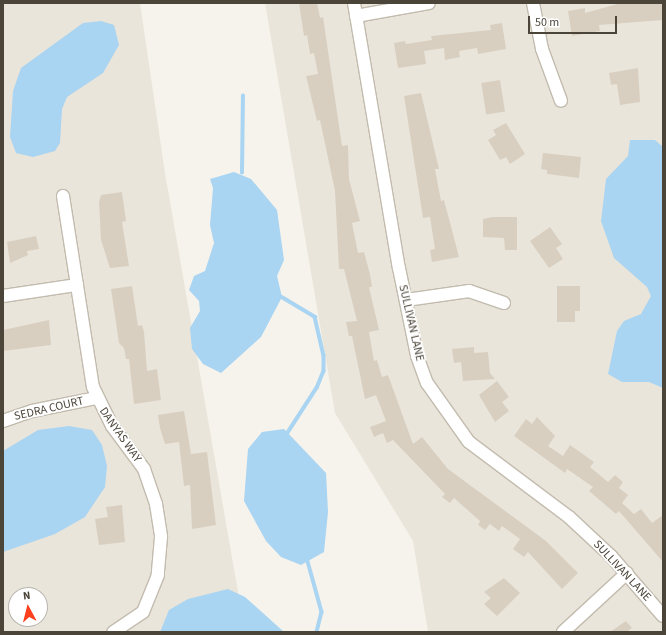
<!DOCTYPE html>
<style>
body{margin:0}
#map{position:relative;width:666px;height:635px;overflow:hidden;background:#f6f3ec;font-family:"Source Sans 3",sans-serif}
div>[style]{position:absolute}
[style*='--x']{left:calc(var(--x)*1px);top:calc(var(--y)*1px);width:calc(var(--w)*1px);rotate:calc(var(--a)*1deg)}
.residential>*{inset:0;background:#eae5da}
.water>*{inset:0;background:#a9d4f2}
.stream>*{height:3.5px;margin:-1.75px;padding:0 1.75px;transform-origin:1.75px;border-radius:1.75px;background:#a9d4f2}
.building>*{inset:0;background:#d8cfc1;transform-origin:0 0}
.roads{filter:drop-shadow(1px 0 #c2bbae) drop-shadow(-1px 0 #c2bbae) drop-shadow(0 1px #c2bbae) drop-shadow(0 -1px #c2bbae)}
.street>*{height:12px;margin:-6px;padding:0 6px;transform-origin:6px;border-radius:6px;background:#fff}
span{translate:-50% -50%;white-space:nowrap;text-align:center;line-height:1.15;-webkit-text-stroke:3.5px #fff;paint-order:stroke}
.street-label{font-size:12px;color:#4b4439}
.frame{position:absolute;inset:0;border:4px solid #4b4439;pointer-events:none}
.north{position:absolute;left:8px;top:587px;width:40px;height:40px;box-sizing:border-box;background:#fff;border:1px solid #b7b4b0;border-radius:50%;rotate:353deg;font-size:11px;font-weight:700;line-height:16px;text-align:center;color:#4b4439}
.north::after{content:'';display:block;margin:auto;width:14px;height:18px;background:#fc3f1d;clip-path:polygon(50% 0,100% 100%,50% 72%,0 100%)}
.scale{position:absolute;left:528px;top:16px;width:89px;height:18px;box-sizing:border-box;border:2px solid #4b4439;border-top:0;padding-left:5px;font-size:12px;line-height:14px;white-space:nowrap;color:#4b4439;-webkit-text-stroke:3px #fff;paint-order:stroke}
</style>
<div id="map">
<div class="residential">
<div style="clip-path:polygon(evenodd,3px 3px,140px 3px,165px 173px,245px 632px,3px 632px,3px 3px,16px 595px,40px 595px,40px 619px,16px 619px,16px 595px)"></div>
<div style="clip-path:polygon(265px 3px,663px 3px,663px 632px,428px 632px,413px 541px,335px 413px)"></div>
</div>
<div class="water">
<div style="clip-path:polygon(101px 21px,114px 25px,119px 45px,103px 73px,67px 97px,62px 109px,60px 143px,55px 151px,33px 157px,16px 153px,10px 137px,13px 91px,21px 68px,83px 23px)"></div>
<div style="clip-path:polygon(630px 140px,655px 140px,663px 147px,663px 388px,649px 382px,622px 382px,608px 374px,617px 331px,624px 321px,641px 314px,651px 296px,647px 287px,614px 258px,601px 221px,606px 179px,628px 156px)"></div>
<div style="clip-path:polygon(234px 172px,251px 179px,277px 210px,284px 260px,277px 276px,282px 297px,261px 337px,221px 373px,203px 364px,192px 349px,190px 328px,200px 311px,199px 301px,189px 290px,194px 276px,205px 271px,214px 243px,210px 225px,213px 188px,210px 179px)"></div>
<div style="clip-path:polygon(69px 426px,92px 430px,102px 445px,107px 466px,105px 487px,85px 517px,55px 534px,3px 552px,3px 451px,38px 430px)"></div>
<div style="clip-path:polygon(284px 429px,326px 473px,328px 512px,324px 552px,301px 565px,281px 557px,266px 541px,244px 501px,248px 449px,262px 432px)"></div>
<div style="clip-path:polygon(228px 589px,245px 597px,284px 632px,160px 632px,169px 610px,188px 599px)"></div>
</div>
<div class="stream">
<div style="--x:242;--y:173;--w:77;--a:-89.3"></div>
<div style="--x:282;--y:297;--w:39;--a:31"></div>
<div style="--x:315;--y:317;--w:39;--a:77"></div>
<div style="--x:324;--y:355;--w:16;--a:90"></div>
<div style="--x:324;--y:371;--w:18;--a:112"></div>
<div style="--x:317;--y:388;--w:57;--a:122.9"></div>
<div style="--x:307;--y:558;--w:56;--a:74.5"></div>
<div style="--x:322;--y:612;--w:21;--a:104"></div>
</div>
<div class="building">
<div style="clip-path:polygon(299px 3px,317px 3px,320px 18px,323px 17px,342px 146px,348px 145px,349px 179px,360px 221px,352px 223px,358px 253px,364px 252px,370px 274px,372px 287px,369px 287px,379px 330px,369px 332px,374px 361px,377px 360px,382px 377px,388px 375px,413px 444px,422px 437px,448px 469px,546px 541px,578px 573px,562px 589px,528px 552px,524px 557px,513px 549px,520px 539px,502px 526px,499px 531px,490px 524px,485px 530px,478px 525px,480px 521px,454px 498px,450px 503px,442px 497px,445px 494px,393px 440px,387px 443px,383px 433px,374px 437px,370px 427px,386px 421px,376px 395px,365px 399px,352px 336px,349px 336px,346px 322px,357px 321px,344px 269px,339px 269px,335px 191px,320px 120px,317px 121px,306px 76px,318px 74px,314px 53px,310px 54px,307px 35px,304px 36px)"></div>
<div style="clip-path:polygon(621px 3px,663px 3px,663px 20px,599px 25px,600px 31px,572px 36px,568px 11px,585px 8px,585px 13px)"></div>
<div style="clip-path:polygon(502px 23px,506px 49px,478px 54px,477px 48px,459px 51px,460px 57px,445px 60px,444px 48px,424px 51px,426px 64px,398px 68px,394px 43px,405px 41px,406px 44px,432px 40px,431px 36px,491px 30px,490px 25px)"></div>
<div style="clip-path:polygon(638px 68px,640px 102px,620px 105px,617px 84px,611px 85px,609px 73px)"></div>
<div style="left:500px;top:80px;width:32px;height:19px;rotate:81deg"></div>
<div style="clip-path:polygon(421px 93px,439px 169px,435px 169px,441px 201px,444px 200px,459px 257px,432px 262px,430px 250px,435px 249px,430px 217px,423px 218px,404px 96px)"></div>
<div style="clip-path:polygon(506px 123px,525px 154px,510px 164px,506px 157px,500px 160px,488px 140px,496px 135px,493px 130px)"></div>
<div style="clip-path:polygon(543px 153px,581px 157px,579px 178px,547px 174px,547px 170px,541px 169px)"></div>
<div style="clip-path:polygon(122px 192px,126px 221px,122px 222px,129px 266px,110px 268px,101px 240px,99px 202px,101px 195px)"></div>
<div style="clip-path:polygon(492px 217px,517px 217px,517px 250px,505px 250px,504px 238px,483px 237px,483px 219px)"></div>
<div style="clip-path:polygon(550px 227px,562px 244px,556px 248px,563px 259px,549px 268px,530px 241px)"></div>
<div style="clip-path:polygon(36px 236px,39px 249px,27px 251px,28px 255px,10px 263px,7px 242px)"></div>
<div style="clip-path:polygon(132px 286px,138px 326px,142px 325px,144px 332px,147px 371px,157px 369px,161px 400px,134px 404px,129px 359px,126px 359px,124px 348px,119px 343px,111px 289px)"></div>
<div style="clip-path:polygon(557px 286px,580px 286px,580px 311px,575px 311px,575px 322px,557px 322px)"></div>
<div style="clip-path:polygon(49px 320px,51px 345px,3px 351px,3px 330px)"></div>
<div style="clip-path:polygon(474px 347px,474px 353px,488px 352px,490px 373px,495px 379px,463px 381px,461px 362px,454px 363px,452px 349px)"></div>
<div style="clip-path:polygon(497px 381px,509px 397px,502px 402px,509px 411px,495px 422px,479px 395px)"></div>
<div style="clip-path:polygon(184px 411px,191px 454px,207px 452px,216px 525px,192px 529px,190px 485px,184px 486px,179px 442px,165px 444px,160px 428px,158px 415px)"></div>
<div style="clip-path:polygon(537px 417px,555px 436px,548px 446px,563px 456px,570px 445px,594px 462px,590px 467px,608px 482px,615px 475px,623px 482px,619px 488px,628px 495px,622px 503px,634px 514px,641px 509px,652px 523px,663px 515px,663px 562px,619px 511px,616px 514px,589px 491px,593px 487px,567px 469px,565px 473px,514px 436px,526px 419px,532px 424px)"></div>
<div style="clip-path:polygon(122px 505px,125px 542px,99px 545px,95px 519px,108px 517px,106px 507px)"></div>
<div style="clip-path:polygon(504px 578px,520px 593px,497px 616px,484px 604px,491px 598px,484px 592px)"></div>
<div style="clip-path:polygon(626px 621px,632px 628px,626px 632px,610px 632px)"></div>
</div>
<div class="roads">
<div class="street">
<div style="--x:354;--y:3;--w:269;--a:80.4"></div>
<div style="--x:399;--y:268;--w:90;--a:78.4"></div>
<div style="--x:417;--y:356;--w:29;--a:70"></div>
<div style="--x:427;--y:383;--w:72;--a:54.6"></div>
<div style="--x:469;--y:442;--w:125;--a:36.9"></div>
<div style="--x:569;--y:517;--w:57;--a:42.9"></div>
<div style="--x:611;--y:556;--w:79;--a:49.1"></div>
<div style="--x:533;--y:3;--w:47;--a:78.9"></div>
<div style="--x:542;--y:49;--w:55;--a:69.9"></div>
<div style="--x:356;--y:16;--w:74;--a:-10.1"></div>
<div style="--x:63;--y:196;--w:193;--a:81.1"></div>
<div style="--x:93;--y:387;--w:43;--a:64"></div>
<div style="--x:112;--y:426;--w:54;--a:53.3"></div>
<div style="--x:144;--y:469;--w:37;--a:71"></div>
<div style="--x:156;--y:504;--w:33;--a:81"></div>
<div style="--x:161;--y:537;--w:38;--a:95"></div>
<div style="--x:158;--y:575;--w:40;--a:112"></div>
<div style="--x:143;--y:612;--w:36;--a:146"></div>
<div style="--x:3;--y:296;--w:75;--a:-8.5"></div>
<div style="--x:406;--y:300;--w:64;--a:-8.1"></div>
<div style="--x:469;--y:291;--w:37;--a:19"></div>
<div style="--x:3;--y:421;--w:31;--a:-19"></div>
<div style="--x:32;--y:411;--w:65;--a:-11.5"></div>
<div style="--x:563;--y:632;--w:87;--a:-42.7"></div>
</div>
</div>
<div class="street-label">
<span style="left:411px;top:323px;rotate:77deg">SULLIVAN LANE</span>
<span style="left:49px;top:409px;rotate:-13deg">SEDRA COURT</span>
<span style="left:120px;top:435px;rotate:55deg">DANYAS WAY</span>
<span style="left:622px;top:571px;rotate:47deg">SULLIVAN LANE</span>
</div>
<div class="frame"></div>
<div class="north">N</div>
<div class="scale">50 m</div>
</div>
